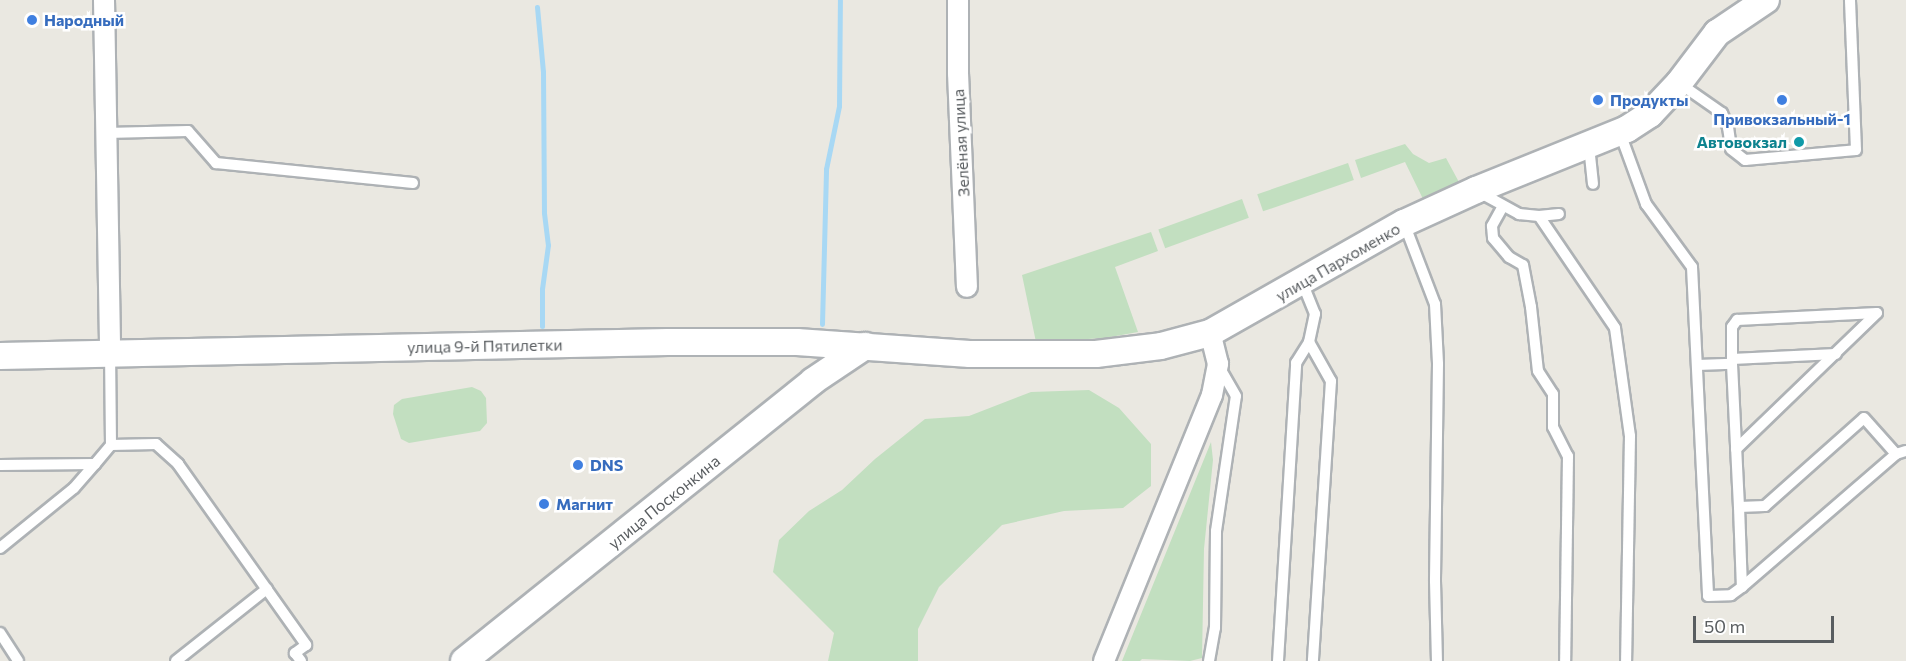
<!DOCTYPE html>
<meta charset="utf-8">
<style>
body{margin:0}
#map{position:relative;width:1906px;height:661px;overflow:hidden;background:#eae8e1;font-family:Commissioner,sans-serif}
div>[style]{position:absolute}
[style*='--x']{left:calc(var(--x)*1px);top:calc(var(--y)*1px);width:calc(var(--w)*1px);rotate:calc(var(--a)*1deg)}
.green>*{inset:0;background:#c2dfc0;transform-origin:0 0}
.stream>*{height:5px;margin:-2.5px;padding:0 2.5px;transform-origin:2.5px;border-radius:2.5px;background:#a8d8f4}
.roads{filter:drop-shadow(2px 0 #aeb2b5) drop-shadow(-2px 0 #aeb2b5) drop-shadow(0 2px #aeb2b5) drop-shadow(0 -2px #aeb2b5)}
.service>*{height:10px;margin:-5px;padding:0 5px;transform-origin:5px;border-radius:5px;background:#fff}
.minor>*{height:20px;margin:-10px;padding:0 10px;transform-origin:10px;border-radius:10px;background:#fff}
.tertiary>*{height:26px;margin:-13px;padding:0 13px;transform-origin:13px;border-radius:13px;background:#fff}
.dots>*{width:16px;height:16px;translate:-50% -50%;box-sizing:border-box;border:3px solid #fff;border-radius:50%}
span{translate:-50% -50%;white-space:nowrap;text-align:center;line-height:1.15;-webkit-text-stroke:5px #fff;paint-order:stroke}
.shop-label{font-size:16px;color:#366cbe;font-weight:700}
.left{translate:0 -50%;text-align:left}
.culture-label{font-size:16px;color:#0d838f;font-weight:700}
.right{translate:-100% -50%;text-align:right}
.street-label{font-size:16px;color:#595d60}
.scale{position:absolute;left:1693px;top:616px;width:141px;height:27px;box-sizing:border-box;border:3px solid #595d60;border-top:0;padding-left:8px;font-size:18px;line-height:21px;white-space:nowrap;color:#595d60;-webkit-text-stroke:4px #fff;paint-order:stroke}
</style>
<div id="map">
<div class="green">
<div style="clip-path:polygon(1405px 144px,1413px 154px,1429px 163px,1446px 158px,1460px 184px,1423px 199px,1405px 162px,1361px 178px,1355px 160px)"></div>
<div style="left:1348px;top:163px;width:18px;height:96px;rotate:71deg"></div>
<div style="left:1242px;top:199px;width:20px;height:89px;rotate:70deg"></div>
<div style="clip-path:polygon(1151px 232px,1158px 251px,1115px 267px,1138px 332px,1105px 338px,1036px 342px,1022px 275px)"></div>
<div style="clip-path:polygon(472px 387px,481px 391px,486px 398px,487px 423px,480px 431px,409px 443px,401px 439px,393px 414px,394px 405px,402px 399px)"></div>
<div style="clip-path:polygon(1089px 390px,1119px 408px,1151px 444px,1151px 486px,1123px 508px,1064px 511px,1002px 525px,939px 587px,918px 629px,918px 661px,828px 661px,834px 633px,773px 572px,779px 540px,809px 511px,842px 490px,875px 459px,925px 419px,969px 416px,1031px 392px)"></div>
<div style="clip-path:polygon(1211px 442px,1213px 460px,1204px 549px,1202px 658px,1190px 661px,1142px 659px,1140px 661px,1122px 661px)"></div>
</div>
<div class="stream">
<div style="--x:537;--y:7;--w:65;--a:84.7"></div>
<div style="--x:543;--y:72;--w:141;--a:89.6"></div>
<div style="--x:544;--y:213;--w:32;--a:83"></div>
<div style="--x:548;--y:245;--w:44;--a:97.8"></div>
<div style="--x:542;--y:289;--w:37;--a:90"></div>
<div style="--x:822;--y:324;--w:155;--a:-88.5"></div>
<div style="--x:826;--y:169;--w:64;--a:-78.3"></div>
<div style="--x:839;--y:106;--w:106;--a:-89.5"></div>
</div>
<div class="roads">
<div class="service">
<div style="--x:1679;--y:83;--w:52;--a:34.9"></div>
<div style="--x:1722;--y:113;--w:15;--a:67"></div>
<div style="--x:1728;--y:127;--w:22;--a:82"></div>
<div style="--x:1731;--y:149;--w:18;--a:38"></div>
<div style="--x:1745;--y:160;--w:111;--a:-5.1"></div>
<div style="--x:1856;--y:150;--w:150;--a:-92.3"></div>
<div style="--x:106;--y:133;--w:82;--a:-1.4"></div>
<div style="--x:188;--y:131;--w:43;--a:48.8"></div>
<div style="--x:216;--y:163;--w:198;--a:5.8"></div>
<div style="--x:1620;--y:133;--w:76;--a:69.9"></div>
<div style="--x:1646;--y:204;--w:78;--a:53.9"></div>
<div style="--x:1692;--y:267;--w:329;--a:87.2"></div>
<div style="--x:1708;--y:596;--w:23;--a:-2"></div>
<div style="--x:1731;--y:595;--w:14;--a:-36"></div>
<div style="--x:1742;--y:587;--w:203;--a:-40.8"></div>
<div style="--x:1896;--y:454;--w:10;--a:-17"></div>
<div style="--x:1589;--y:146;--w:38;--a:84"></div>
<div style="--x:1479;--y:192;--w:46;--a:28.8"></div>
<div style="--x:1519;--y:214;--w:20;--a:6"></div>
<div style="--x:1539;--y:216;--w:20;--a:-6"></div>
<div style="--x:1503;--y:206;--w:23;--a:119"></div>
<div style="--x:1492;--y:226;--w:12;--a:85"></div>
<div style="--x:1493;--y:238;--w:25;--a:50"></div>
<div style="--x:1509;--y:257;--w:16;--a:30"></div>
<div style="--x:1523;--y:265;--w:43;--a:79.2"></div>
<div style="--x:1531;--y:307;--w:64;--a:83.8"></div>
<div style="--x:1538;--y:371;--w:27;--a:57"></div>
<div style="--x:1553;--y:394;--w:33;--a:90"></div>
<div style="--x:1553;--y:427;--w:33;--a:63"></div>
<div style="--x:1568;--y:456;--w:205;--a:90.8"></div>
<div style="--x:1539;--y:216;--w:135;--a:55.8"></div>
<div style="--x:1615;--y:328;--w:109;--a:82.1"></div>
<div style="--x:1630;--y:436;--w:225;--a:91"></div>
<div style="--x:1404;--y:223;--w:87;--a:69.1"></div>
<div style="--x:1435;--y:304;--w:60;--a:87.1"></div>
<div style="--x:1438;--y:364;--w:217;--a:90.8"></div>
<div style="--x:1435;--y:581;--w:80;--a:88.6"></div>
<div style="--x:1309;--y:342;--w:45;--a:60.6"></div>
<div style="--x:1331;--y:381;--w:281;--a:93.7"></div>
<div style="--x:1732;--y:359;--w:104;--a:-2.8"></div>
<div style="--x:1732;--y:364;--w:37;--a:-90"></div>
<div style="--x:1732;--y:327;--w:9;--a:-54"></div>
<div style="--x:1737;--y:320;--w:140;--a:-2.9"></div>
<div style="--x:1877;--y:313;--w:196;--a:136"></div>
<div style="--x:1697;--y:365;--w:35;--a:-2"></div>
<div style="--x:1732;--y:364;--w:143;--a:87.2"></div>
<div style="--x:1739;--y:507;--w:26;--a:-2"></div>
<div style="--x:1765;--y:506;--w:132;--a:-41.6"></div>
<div style="--x:1864;--y:418;--w:48;--a:48.4"></div>
<div style="--x:111;--y:445;--w:45;--a:-1.3"></div>
<div style="--x:156;--y:444;--w:30;--a:42"></div>
<div style="--x:178;--y:464;--w:222;--a:54.7"></div>
<div style="--x:306;--y:645;--w:14;--a:144"></div>
<div style="--x:295;--y:653;--w:10;--a:53"></div>
<div style="--x:0;--y:465;--w:95;--a:-0.6"></div>
<div style="--x:95;--y:464;--w:25;--a:-50"></div>
<div style="--x:111;--y:445;--w:90;--a:-90.6"></div>
<div style="--x:1739;--y:507;--w:80;--a:87.9"></div>
<div style="--x:0;--y:548;--w:95;--a:-39"></div>
<div style="--x:74;--y:488;--w:32;--a:-49"></div>
<div style="--x:0;--y:633;--w:33;--a:57"></div>
<div style="--x:176;--y:661;--w:116;--a:-38.4"></div>
<div style="--x:1209;--y:661;--w:34;--a:-80"></div>
<div style="--x:1215;--y:628;--w:97;--a:-89.4"></div>
<div style="--x:1216;--y:531;--w:136;--a:-81.6"></div>
<div style="--x:1236;--y:396;--w:34;--a:-120"></div>
<div style="--x:1278;--y:661;--w:299;--a:-86.5"></div>
<div style="--x:1296;--y:363;--w:25;--a:-58"></div>
<div style="--x:1309;--y:342;--w:29;--a:-78"></div>
<div style="--x:1315;--y:314;--w:35;--a:-112"></div>
</div>
<div class="minor">
<div style="--x:104;--y:0;--w:352;--a:89"></div>
<div style="--x:958;--y:0;--w:73;--a:90"></div>
<div style="--x:958;--y:73;--w:214;--a:87.6"></div>
<div style="--x:1104;--y:661;--w:287;--a:-67.9"></div>
<div style="--x:1212;--y:395;--w:32;--a:-79"></div>
<div style="--x:1218;--y:364;--w:32;--a:-104"></div>
</div>
<div class="tertiary">
<div style="--x:0;--y:356;--w:668;--a:-1.2"></div>
<div style="--x:668;--y:342;--w:129;--a:0"></div>
<div style="--x:797;--y:342;--w:173;--a:4"></div>
<div style="--x:970;--y:354;--w:126;--a:0"></div>
<div style="--x:1096;--y:354;--w:65;--a:-7"></div>
<div style="--x:1161;--y:346;--w:51;--a:-14.9"></div>
<div style="--x:1210;--y:333;--w:223;--a:-29.6"></div>
<div style="--x:1404;--y:223;--w:79;--a:-24.6"></div>
<div style="--x:1476;--y:190;--w:163;--a:-22"></div>
<div style="--x:1627;--y:129;--w:27;--a:-33"></div>
<div style="--x:1650;--y:114;--w:42;--a:-46.9"></div>
<div style="--x:1679;--y:83;--w:63;--a:-52.8"></div>
<div style="--x:1717;--y:33;--w:59;--a:-34"></div>
<div style="--x:464;--y:661;--w:447;--a:-38.7"></div>
<div style="--x:813;--y:381;--w:63;--a:-33.9"></div>
</div>
</div>
<div class="dots">
<div style="left:32px;top:20px;background:#3f7fe0"></div>
<div style="left:1598px;top:100px;background:#3f7fe0"></div>
<div style="left:1782px;top:100px;background:#3f7fe0"></div>
<div style="left:1799px;top:142px;background:#0f9aa8"></div>
<div style="left:578px;top:465px;background:#3f7fe0"></div>
<div style="left:544px;top:504px;background:#3f7fe0"></div>
</div>
<div class="shop-label">
<span class="left" style="left:44px;top:20px">Народный</span>
<span class="left" style="left:1610px;top:100px">Продукты</span>
<span style="left:1782px;top:119px">Привокзальный-1</span>
<span class="left" style="left:590px;top:465px">DNS</span>
<span class="left" style="left:556px;top:504px">Магнит</span>
</div>
<div class="culture-label">
<span class="right" style="left:1787px;top:142px">Автовокзал</span>
</div>
<div class="street-label">
<span style="left:961px;top:143px;rotate:-93deg">Зелёная улица</span>
<span style="left:1338px;top:262px;rotate:-30deg">улица Пархоменко</span>
<span style="left:485px;top:346px;rotate:-1deg">улица 9-й Пятилетки</span>
<span style="left:664px;top:502px;rotate:-39deg">улица Посконкина</span>
</div>
<div class="scale">50 m</div>
</div>
